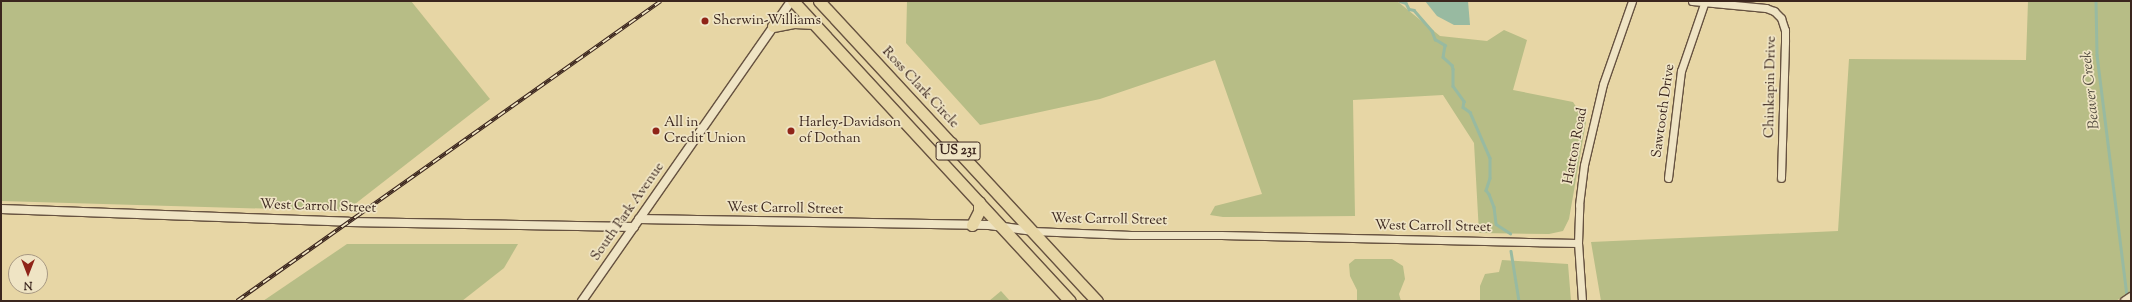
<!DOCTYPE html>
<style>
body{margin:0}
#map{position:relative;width:2132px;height:302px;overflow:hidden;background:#e7d6a5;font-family:"Sorts Mill Goudy",serif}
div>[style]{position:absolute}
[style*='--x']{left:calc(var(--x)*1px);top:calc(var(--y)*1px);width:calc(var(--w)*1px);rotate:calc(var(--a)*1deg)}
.green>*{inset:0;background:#b7bd86}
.water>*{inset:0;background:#98baa1}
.stream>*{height:2.5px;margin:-1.25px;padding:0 1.25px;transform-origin:1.25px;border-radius:1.25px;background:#98baa1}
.roads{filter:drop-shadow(1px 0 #665240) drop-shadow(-1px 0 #665240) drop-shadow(0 1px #665240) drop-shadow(0 -1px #665240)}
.minor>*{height:7px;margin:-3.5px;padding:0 3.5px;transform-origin:3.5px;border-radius:3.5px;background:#efe4c4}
.tertiary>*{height:8px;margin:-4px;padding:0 4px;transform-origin:4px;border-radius:4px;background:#efe4c4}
.trunk>*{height:11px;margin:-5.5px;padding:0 5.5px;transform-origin:5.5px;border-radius:5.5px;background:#e7d6a5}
.rail>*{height:4px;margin-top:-2px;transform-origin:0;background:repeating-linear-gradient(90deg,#efe4c4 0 8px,#3b261e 0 16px);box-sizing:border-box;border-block:1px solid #3b261e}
.dots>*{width:11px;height:11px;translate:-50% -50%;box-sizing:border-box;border:2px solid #efe4c4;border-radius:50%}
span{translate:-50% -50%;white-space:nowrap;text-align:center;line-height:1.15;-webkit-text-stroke:3.5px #efe4c4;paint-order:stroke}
.shield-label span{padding:1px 3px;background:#efe4c4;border:1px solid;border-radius:3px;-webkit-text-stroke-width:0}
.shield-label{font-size:13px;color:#3b261e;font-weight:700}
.poi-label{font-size:14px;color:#3b261e}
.left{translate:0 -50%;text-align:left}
.street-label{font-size:14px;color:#3b261e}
.water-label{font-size:15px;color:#524b3f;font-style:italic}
.frame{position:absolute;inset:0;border:2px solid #3b261e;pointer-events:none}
.north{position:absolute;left:8px;top:254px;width:40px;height:40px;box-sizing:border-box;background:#efe4c4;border:1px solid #a79882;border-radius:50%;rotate:180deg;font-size:11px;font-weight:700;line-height:16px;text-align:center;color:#3b261e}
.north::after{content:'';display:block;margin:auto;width:14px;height:18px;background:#8f2418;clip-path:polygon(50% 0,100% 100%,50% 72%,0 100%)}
</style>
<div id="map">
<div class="green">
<div style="clip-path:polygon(1px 1px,411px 1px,490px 99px,346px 211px,1px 201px)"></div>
<div style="clip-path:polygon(907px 1px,1397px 1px,1440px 36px,1487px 41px,1504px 30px,1527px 40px,1513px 90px,1573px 102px,1586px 122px,1569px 219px,1563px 231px,1549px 234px,1479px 233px,1474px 143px,1443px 95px,1353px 100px,1355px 216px,1223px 217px,1210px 215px,1215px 206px,1262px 194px,1215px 60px,1100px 99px,980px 125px,906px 43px)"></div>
<div style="clip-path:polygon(2028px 1px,2131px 1px,2131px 291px,2116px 301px,1601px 301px,1591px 242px,1838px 231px,1849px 59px,2026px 60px)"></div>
<div style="clip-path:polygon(347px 244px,518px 244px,504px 268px,462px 301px,263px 301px)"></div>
<div style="clip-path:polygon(1355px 259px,1392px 259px,1403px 266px,1405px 279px,1399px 294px,1401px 301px,1357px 301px,1357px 290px,1350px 276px,1349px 264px)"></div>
<div style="clip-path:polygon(1502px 260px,1568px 264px,1571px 301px,1480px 301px,1480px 286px,1485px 274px,1499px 272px)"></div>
<div style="clip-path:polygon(1001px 291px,1010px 301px,989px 301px)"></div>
</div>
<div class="water">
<div style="clip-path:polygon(1425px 1px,1468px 1px,1470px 25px,1454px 25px,1437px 16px)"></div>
</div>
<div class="stream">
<div style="--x:1400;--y:1;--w:6;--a:18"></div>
<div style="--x:1406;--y:3;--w:7;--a:63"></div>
<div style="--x:1409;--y:9;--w:5;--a:11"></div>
<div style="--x:1414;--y:10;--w:28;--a:49"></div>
<div style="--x:1432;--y:31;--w:9;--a:69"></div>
<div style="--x:1435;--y:39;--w:12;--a:31"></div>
<div style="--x:1445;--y:45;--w:12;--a:99"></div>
<div style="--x:1443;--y:57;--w:12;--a:42"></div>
<div style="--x:1452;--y:65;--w:4;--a:76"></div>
<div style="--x:1453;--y:69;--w:17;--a:90"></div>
<div style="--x:1453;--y:86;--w:19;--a:54"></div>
<div style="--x:1464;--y:101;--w:6;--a:99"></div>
<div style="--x:1463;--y:107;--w:9;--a:36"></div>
<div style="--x:1470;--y:112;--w:50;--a:66.5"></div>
<div style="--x:1490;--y:158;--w:20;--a:90"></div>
<div style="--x:1490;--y:178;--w:13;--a:108"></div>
<div style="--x:1486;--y:190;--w:5;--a:53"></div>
<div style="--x:1489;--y:194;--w:14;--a:69"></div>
<div style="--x:1494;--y:207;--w:17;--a:83"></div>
<div style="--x:1496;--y:224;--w:17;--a:33"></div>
<div style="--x:2096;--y:1;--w:54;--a:88.9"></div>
<div style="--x:2097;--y:55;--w:242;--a:82.9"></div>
<div style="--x:1511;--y:251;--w:51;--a:80.9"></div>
</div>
<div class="roads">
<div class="minor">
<div style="--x:1692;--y:1;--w:74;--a:5.4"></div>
<div style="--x:1766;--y:8;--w:9;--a:21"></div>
<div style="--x:1774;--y:11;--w:10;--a:45"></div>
<div style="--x:1781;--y:18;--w:13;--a:72"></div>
<div style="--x:1785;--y:30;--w:12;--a:90"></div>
<div style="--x:1785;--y:42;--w:136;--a:91.7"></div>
<div style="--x:1668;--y:178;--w:108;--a:-83.1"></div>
<div style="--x:1681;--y:71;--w:71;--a:-71.1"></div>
<div style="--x:1032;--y:231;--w:99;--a:2.3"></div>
<div style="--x:1131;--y:235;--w:90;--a:0"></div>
<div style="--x:1221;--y:235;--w:357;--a:1.3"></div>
<div style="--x:1582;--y:301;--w:58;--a:-93.9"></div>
<div style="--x:1578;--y:243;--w:38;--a:-88"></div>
<div style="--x:1579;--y:205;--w:40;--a:-82.9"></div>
<div style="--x:1584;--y:165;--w:83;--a:-76.8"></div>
<div style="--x:1603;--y:84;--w:88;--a:-70.7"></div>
</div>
<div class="tertiary">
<div style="--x:1;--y:209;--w:348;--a:2.1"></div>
<div style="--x:349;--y:222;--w:285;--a:1"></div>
<div style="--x:639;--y:219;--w:350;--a:1"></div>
<div style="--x:989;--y:225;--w:43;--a:7.9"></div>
<div style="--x:582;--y:301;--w:366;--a:-55.1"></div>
<div style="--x:2125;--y:301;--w:7;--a:-34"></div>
</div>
<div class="trunk">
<div style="--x:793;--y:1;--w:408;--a:47.3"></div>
<div style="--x:819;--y:1;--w:409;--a:47.2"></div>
<div style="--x:773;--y:26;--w:21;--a:-11"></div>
<div style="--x:794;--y:22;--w:20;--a:3"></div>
<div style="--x:936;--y:156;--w:20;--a:-41"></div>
<div style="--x:972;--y:225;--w:16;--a:-63"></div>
<div style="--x:979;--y:211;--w:9;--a:-90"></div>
</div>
</div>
<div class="rail">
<div style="--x:237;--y:301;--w:519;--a:-35.28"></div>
</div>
<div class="dots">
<div style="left:705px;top:21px;background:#8f2418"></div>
<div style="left:656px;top:131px;background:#8f2418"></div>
<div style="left:791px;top:131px;background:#8f2418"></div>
</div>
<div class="shield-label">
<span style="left:958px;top:151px">US 231</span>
</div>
<div class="poi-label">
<span class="left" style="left:713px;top:21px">Sherwin-Williams</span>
<span class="left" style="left:664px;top:131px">All in<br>Credit Union</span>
<span class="left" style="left:799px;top:131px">Harley-Davidson<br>of Dothan</span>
</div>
<div class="street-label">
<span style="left:1771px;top:87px;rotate:-89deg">Chinkapin Drive</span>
<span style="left:920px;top:88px;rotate:47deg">Ross Clark Circle</span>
<span style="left:1664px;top:111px;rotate:-82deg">Sawtooth Drive</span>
<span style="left:1576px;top:146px;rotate:-79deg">Hatton Road</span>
<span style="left:318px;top:207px;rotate:2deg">West Carroll Street</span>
<span style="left:785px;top:209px;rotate:1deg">West Carroll Street</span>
<span style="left:628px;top:212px;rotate:-55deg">South Park Avenue</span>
<span style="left:1109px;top:220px;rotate:1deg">West Carroll Street</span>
<span style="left:1433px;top:227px;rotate:1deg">West Carroll Street</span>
</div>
<div class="water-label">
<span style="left:2091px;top:90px;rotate:-96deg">Beaver Creek</span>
</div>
<div class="frame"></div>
<div class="north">N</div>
</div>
